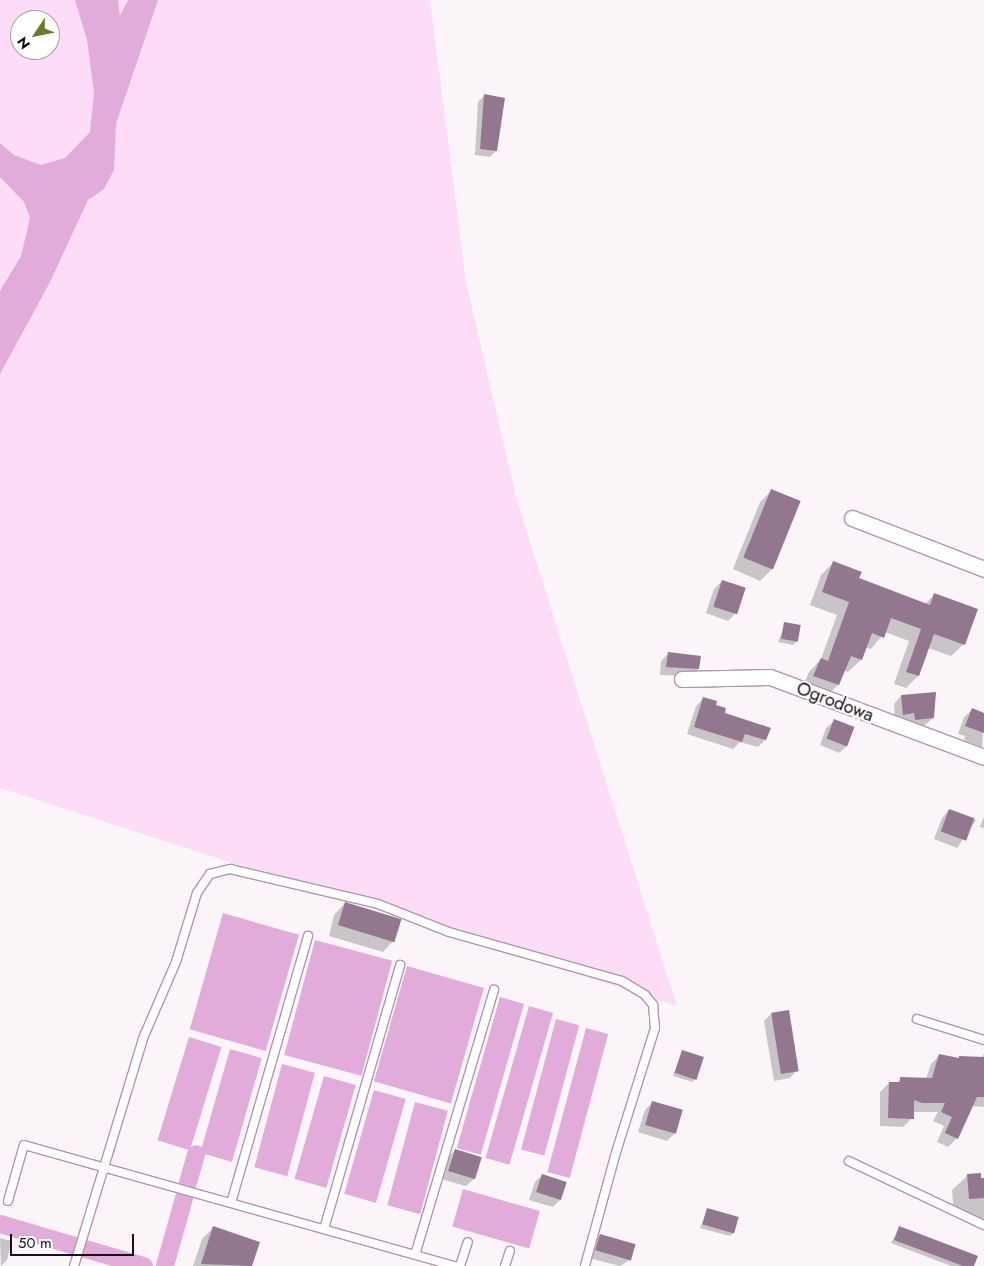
<!DOCTYPE html>
<style>
body{margin:0}
#map{position:relative;width:984px;height:1266px;overflow:hidden;background:#fbf5fa;font-family:Jost,sans-serif}
div>[style]{position:absolute}
[style*='--x']{left:calc(var(--x)*1px);top:calc(var(--y)*1px);width:calc(var(--w)*1px);rotate:calc(var(--a)*1deg)}
.green>*{inset:0;background:#fddcf8}
.water>*{inset:0;background:#e1acda;transform-origin:0 0}
.shadow>*{inset:0;background:#0003}
.canal>*{height:18px;margin:-9px;padding:0 9px;transform-origin:9px;border-radius:9px;background:#e1acda}
.building>*{inset:0;background:#93778f;transform-origin:0 0}
.roads{filter:drop-shadow(1px 0 #b295ae) drop-shadow(-1px 0 #b295ae) drop-shadow(0 1px #b295ae) drop-shadow(0 -1px #b295ae)}
.lane>*{height:8px;margin:-4px;padding:0 4px;transform-origin:4px;border-radius:4px;background:#fff}
.street>*{height:15px;margin:-7.5px;padding:0 7.5px;transform-origin:7.5px;border-radius:7.5px;background:#fff}
span{translate:-50% -50%;white-space:nowrap;text-align:center;line-height:1.15;-webkit-text-stroke:4px #fff;paint-order:stroke}
.street-label{font-size:18px;color:#1a0f18}
.north{position:absolute;left:10px;top:10px;width:50px;height:50px;box-sizing:border-box;background:#fff;border:1px solid #a39fa3;border-radius:50%;rotate:236deg;font-size:14px;font-weight:700;line-height:20px;text-align:center;color:#1a0f18}
.north::after{content:'';display:block;margin:auto;width:18px;height:22px;background:#697c2c;clip-path:polygon(50% 0,100% 100%,50% 72%,0 100%)}
.scale{position:absolute;left:10px;top:1234px;width:124px;height:22px;box-sizing:border-box;border:2px solid #1a0f18;border-top:0;padding-left:6px;font-size:15px;line-height:18px;white-space:nowrap;color:#1a0f18;-webkit-text-stroke:4px #fff;paint-order:stroke}
</style>
<div id="map">
<div class="green">
<div style="clip-path:polygon(evenodd,0 0,430px 0,466px 282px,517px 501px,677px 1006px,0 788px,0 0,20px 20px,50px 20px,50px 50px,20px 50px,20px 20px)"></div>
</div>
<div class="water">
<div style="clip-path:polygon(75px 0,118px 0,120px 16px,128px 0,158px 0,116px 124px,114px 170px,104px 189px,88px 200px,50px 282px,0 374px,0 291px,21px 256px,30px 218px,24px 202px,0 177px,0 143px,14px 155px,41px 165px,65px 158px,90px 132px,94px 92px,87px 40px)"></div>
<div style="left:223px;top:913px;width:79px;height:121px;rotate:16deg"></div>
<div style="left:315px;top:940px;width:80px;height:119px;rotate:15deg"></div>
<div style="left:407px;top:966px;width:80px;height:120px;rotate:16deg"></div>
<div style="left:500px;top:997px;width:25px;height:157px;rotate:16deg"></div>
<div style="left:529px;top:1006px;width:25px;height:158px;rotate:16deg"></div>
<div style="left:556px;top:1019px;width:24px;height:135px;rotate:15deg"></div>
<div style="left:586px;top:1028px;width:23px;height:149px;rotate:15deg"></div>
<div style="left:189px;top:1037px;width:34px;height:108px;rotate:17deg"></div>
<div style="left:230px;top:1049px;width:33px;height:108px;rotate:16deg"></div>
<div style="left:282px;top:1064px;width:34px;height:107px;rotate:15deg"></div>
<div style="left:324px;top:1076px;width:33px;height:107px;rotate:16deg"></div>
<div style="left:374px;top:1090px;width:33px;height:108px;rotate:16deg"></div>
<div style="left:415px;top:1102px;width:34px;height:107px;rotate:15deg"></div>
<div style="left:463px;top:1189px;width:80px;height:39px;rotate:16deg"></div>
</div>
<div class="shadow">
<div style="clip-path:polygon(484px 96px,496px 151px,490px 157px,475px 155px,478px 102px)"></div>
<div style="clip-path:polygon(771px 491px,772px 569px,760px 581px,733px 569px,760px 502px)"></div>
<div style="clip-path:polygon(833px 563px,858px 579px,925px 604px,934px 595px,964px 644px,951px 656px,928px 648px,918px 676px,906px 688px,894px 684px,909px 641px,885px 632px,871px 649px,865px 647px,861px 660px,848px 672px,843px 670px,838px 685px,825px 697px,802px 689px,809px 672px,821px 659px,837px 615px,810px 605px,821px 575px)"></div>
<div style="clip-path:polygon(722px 581px,744px 589px,735px 614px,728px 621px,706px 613px,714px 589px)"></div>
<div style="clip-path:polygon(785px 624px,797px 641px,793px 645px,778px 642px)"></div>
<div style="clip-path:polygon(669px 653px,698px 669px,691px 676px,660px 675px,661px 661px)"></div>
<div style="clip-path:polygon(935px 693px,933px 718px,925px 725px,908px 727px,895px 721px,894px 704px,901px 696px)"></div>
<div style="clip-path:polygon(704px 698px,723px 714px,769px 728px,765px 740px,758px 747px,740px 742px,733px 749px,687px 734px,696px 706px)"></div>
<div style="clip-path:polygon(972px 710px,984px 714px,982px 747px,964px 740px,965px 736px,958px 734px,964px 717px)"></div>
<div style="clip-path:polygon(834px 721px,853px 728px,847px 746px,839px 753px,820px 745px,826px 728px)"></div>
<div style="clip-path:polygon(949px 810px,976px 820px,957px 848px,934px 839px,942px 818px)"></div>
<div style="clip-path:polygon(984px 817px,984px 828px,980px 827px)"></div>
<div style="clip-path:polygon(345px 903px,394px 940px,383px 952px,329px 936px,334px 915px)"></div>
<div style="clip-path:polygon(771px 1014px,797px 1070px,790px 1078px,774px 1081px,764px 1021px)"></div>
<div style="clip-path:polygon(682px 1052px,703px 1058px,693px 1082px,673px 1076px)"></div>
<div style="clip-path:polygon(984px 1054px,984px 1107px,972px 1106px,957px 1138px,948px 1147px,937px 1142px,944px 1126px,933px 1121px,938px 1112px,912px 1112px,912px 1118px,903px 1127px,880px 1126px,880px 1092px,889px 1083px,896px 1084px,901px 1078px,926px 1079px,931px 1064px,940px 1055px,957px 1059px,981px 1058px)"></div>
<div style="clip-path:polygon(652px 1103px,675px 1133px,667px 1141px,638px 1132px,645px 1110px)"></div>
<div style="clip-path:polygon(455px 1150px,474px 1179px,466px 1186px,441px 1179px,448px 1158px)"></div>
<div style="clip-path:polygon(542px 1175px,560px 1200px,553px 1207px,529px 1200px,535px 1182px)"></div>
<div style="clip-path:polygon(968px 1175px,984px 1179px,984px 1221px,954px 1214px,952px 1190px)"></div>
<div style="clip-path:polygon(707px 1210px,734px 1232px,730px 1236px,700px 1228px)"></div>
<div style="clip-path:polygon(900px 1227px,973px 1266px,951px 1266px,891px 1243px)"></div>
<div style="clip-path:polygon(213px 1228px,258px 1243px,251px 1266px,193px 1266px,202px 1239px)"></div>
<div style="clip-path:polygon(600px 1235px,631px 1259px,620px 1266px,589px 1258px,593px 1243px)"></div>
<div style="clip-path:polygon(0 1238px,12px 1241px,7px 1260px,1px 1266px)"></div>
</div>
<div class="canal">
<div style="--x:187;--y:1186;--w:33;--a:-74"></div>
<div style="--x:0;--y:1224;--w:150;--a:16.3"></div>
<div style="--x:165;--y:1266;--w:71;--a:-74.4"></div>
</div>
<div class="building">
<div style="clip-path:polygon(484px 94px,505px 98px,497px 151px,480px 149px)"></div>
<div style="left:771px;top:489px;width:32px;height:74px;rotate:22deg"></div>
<div style="clip-path:polygon(833px 561px,862px 572px,859px 578px,930px 605px,934px 593px,978px 609px,965px 645px,934px 634px,919px 676px,906px 672px,921px 629px,891px 618px,884px 638px,872px 633px,862px 660px,851px 656px,839px 685px,813px 676px,821px 658px,828px 661px,849px 602px,822px 592px)"></div>
<div style="left:722px;top:580px;width:25px;height:28px;rotate:18deg"></div>
<div style="left:784px;top:622px;width:17px;height:17px;rotate:10deg"></div>
<div style="clip-path:polygon(668px 652px,701px 656px,699px 669px,666px 667px)"></div>
<div style="clip-path:polygon(936px 692px,934px 718px,915px 720px,914px 713px,903px 715px,901px 695px)"></div>
<div style="clip-path:polygon(703px 697px,717px 701px,716px 705px,726px 708px,725px 713px,771px 728px,766px 740px,745px 734px,742px 742px,694px 727px)"></div>
<div style="clip-path:polygon(972px 708px,984px 713px,984px 733px,965px 726px)"></div>
<div style="left:834px;top:719px;width:22px;height:21px;rotate:21deg"></div>
<div style="left:949px;top:809px;width:27px;height:24px;rotate:20deg"></div>
<div style="left:345px;top:902px;width:59px;height:24px;rotate:17deg"></div>
<div style="left:789px;top:1010px;width:62px;height:18px;rotate:81deg"></div>
<div style="left:682px;top:1050px;width:23px;height:24px;rotate:18deg"></div>
<div style="clip-path:polygon(939px 1054px,959px 1058px,959px 1056px,984px 1057px,984px 1097px,977px 1097px,958px 1139px,945px 1133px,952px 1117px,941px 1112px,945px 1103px,922px 1103px,914px 1100px,914px 1119px,888px 1118px,889px 1082px,900px 1082px,900px 1077px,932px 1078px)"></div>
<div style="left:652px;top:1101px;width:32px;height:25px;rotate:16deg"></div>
<div style="left:455px;top:1149px;width:28px;height:23px;rotate:17deg"></div>
<div style="clip-path:polygon(981px 1173px,981px 1178px,984px 1178px,984px 1198px,969px 1199px,967px 1174px)"></div>
<div style="left:542px;top:1174px;width:26px;height:19px;rotate:18deg"></div>
<div style="left:707px;top:1208px;width:33px;height:17px;rotate:16deg"></div>
<div style="clip-path:polygon(213px 1226px,260px 1242px,252px 1266px,201px 1264px)"></div>
<div style="clip-path:polygon(899px 1226px,978px 1256px,974px 1266px,963px 1266px,894px 1240px)"></div>
<div style="left:600px;top:1234px;width:37px;height:17px;rotate:16deg"></div>
</div>
<div class="roads">
<div class="lane">
<div style="--x:917;--y:1019;--w:70;--a:17.4"></div>
<div style="--x:849;--y:1161;--w:149;--a:25.4"></div>
<div style="--x:8;--y:1201;--w:58;--a:-74.1"></div>
<div style="--x:24;--y:1145;--w:448;--a:15.7"></div>
<div style="--x:231;--y:1203;--w:278;--a:-73.9"></div>
<div style="--x:324;--y:1229;--w:275;--a:-73.9"></div>
<div style="--x:415;--y:1255;--w:277;--a:-73.4"></div>
<div style="--x:74;--y:1266;--w:240;--a:-73.1"></div>
<div style="--x:144;--y:1036;--w:81;--a:-66.6"></div>
<div style="--x:176;--y:962;--w:72;--a:-73.1"></div>
<div style="--x:197;--y:893;--w:23;--a:-56"></div>
<div style="--x:210;--y:874;--w:21;--a:-14"></div>
<div style="--x:230;--y:869;--w:152;--a:13.3"></div>
<div style="--x:378;--y:904;--w:76;--a:21.5"></div>
<div style="--x:449;--y:932;--w:180;--a:15.8"></div>
<div style="--x:622;--y:981;--w:27;--a:31"></div>
<div style="--x:645;--y:995;--w:13;--a:51"></div>
<div style="--x:653;--y:1005;--w:23;--a:85"></div>
<div style="--x:655;--y:1028;--w:134;--a:107.4"></div>
<div style="--x:615;--y:1156;--w:114;--a:105.3"></div>
<div style="--x:460;--y:1266;--w:25;--a:-72"></div>
<div style="--x:505;--y:1266;--w:16;--a:-72"></div>
</div>
<div class="street">
<div style="--x:852;--y:518;--w:142;--a:21.1"></div>
<div style="--x:682;--y:679;--w:88;--a:-1.3"></div>
<div style="--x:770;--y:677;--w:228;--a:20.5"></div>
</div>
</div>
<div class="street-label">
<span style="left:835px;top:702px;rotate:21deg">Ogrodowa</span>
</div>
<div class="north">N</div>
<div class="scale">50 m</div>
</div>
